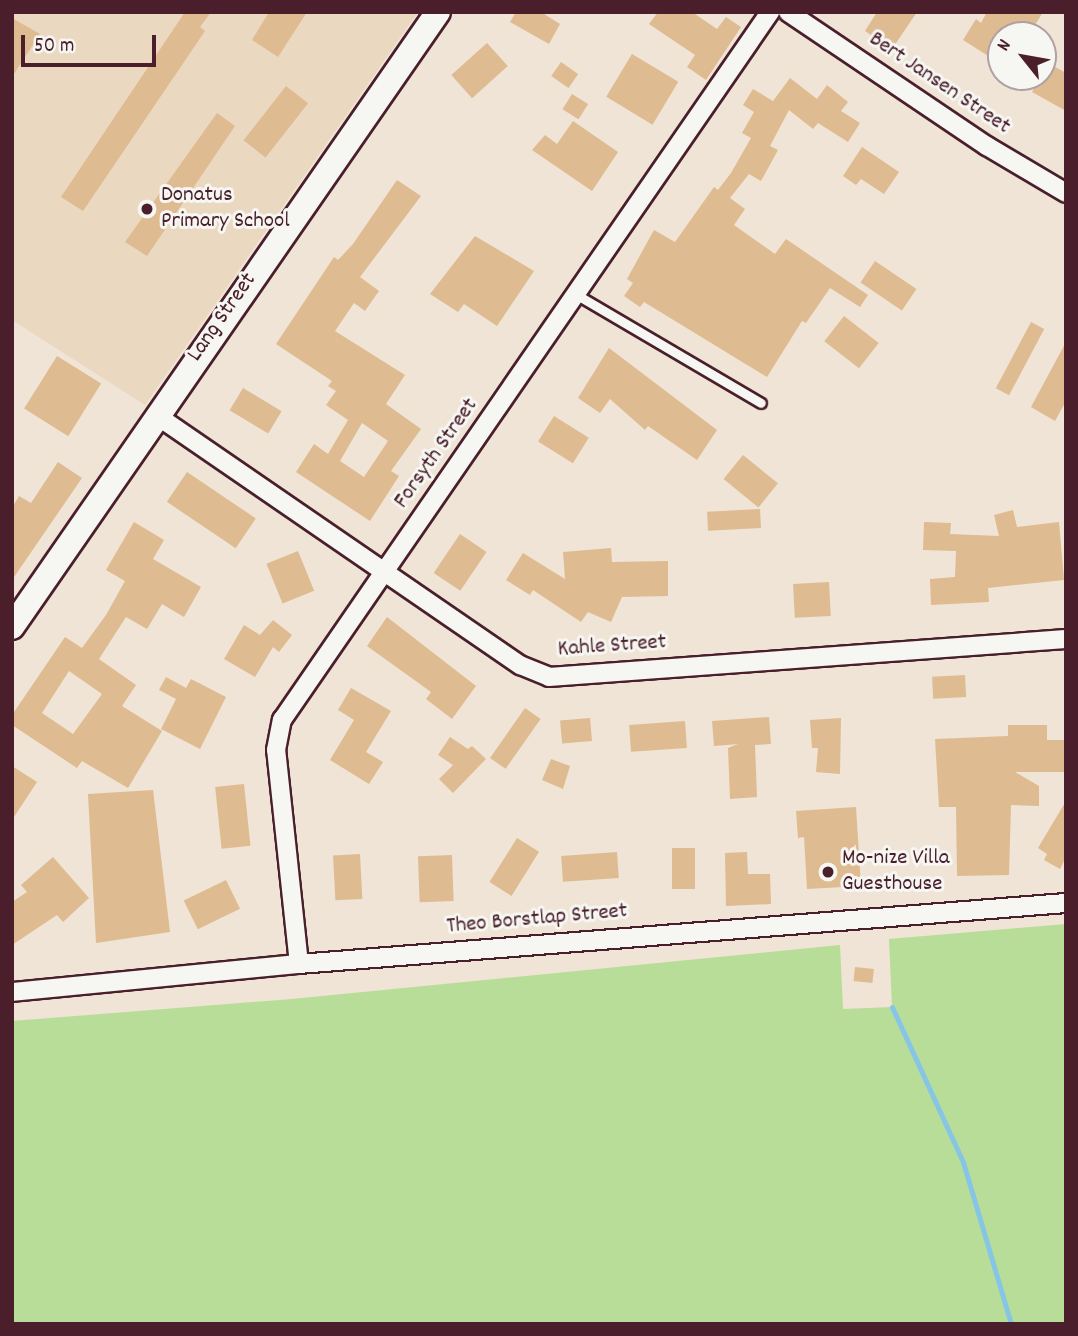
<!DOCTYPE html>
<style>
body{margin:0}
#map{position:relative;width:1078px;height:1336px;overflow:hidden;background:#efe4d5;font-family:Dekko,sans-serif}
div>[style]{position:absolute}
[style*='--x']{left:calc(var(--x)*1px);top:calc(var(--y)*1px);width:calc(var(--w)*1px);rotate:calc(var(--a)*1deg)}
.built>*{inset:0;background:#ead8c1}
.green>*{inset:0;background:#b8dd98}
.stream>*{height:5px;margin:-2.5px;padding:0 2.5px;transform-origin:2.5px;border-radius:2.5px;background:#86c5e6}
.building>*{inset:0;background:#dfbb91;transform-origin:0 0}
.roads{filter:drop-shadow(2px 0 #4a1f2b) drop-shadow(-2px 0 #4a1f2b) drop-shadow(0 2px #4a1f2b) drop-shadow(0 -2px #4a1f2b)}
.lane>*{height:9px;margin:-4.5px;padding:0 4.5px;transform-origin:4.5px;border-radius:4.5px;background:#f6f6f2}
.street>*{height:18px;margin:-9px;padding:0 9px;transform-origin:9px;border-radius:9px;background:#f6f6f2}
.secondary>*{height:24px;margin:-12px;padding:0 12px;transform-origin:12px;border-radius:12px;background:#f6f6f2}
.dots>*{width:19px;height:19px;translate:-50% -50%;box-sizing:border-box;border:4px solid #f6f6f2;border-radius:50%}
span{translate:-50% -50%;white-space:nowrap;text-align:center;line-height:1.15;-webkit-text-stroke:6px #f6f6f2;paint-order:stroke}
.street-label{font-size:23px;color:#4a1f2b}
.poi-label{font-size:23px;color:#4a1f2b}
.left{translate:0 -50%;text-align:left}
.frame{position:absolute;inset:0;border:14px solid #4a1f2b;pointer-events:none}
.north{position:absolute;left:987px;top:21px;width:70px;height:70px;box-sizing:border-box;background:#f6f6f2;border:2px solid #b1a0a2;border-radius:50%;rotate:301deg;font-size:19px;font-weight:700;line-height:28px;text-align:center;color:#4a1f2b}
.north::after{content:'';display:block;margin:auto;width:24px;height:32px;background:#4a1f2b;clip-path:polygon(50% 0,100% 100%,50% 72%,0 100%)}
.scale{position:absolute;left:21px;top:35px;width:135px;height:32px;box-sizing:border-box;border:4px solid #4a1f2b;border-top:0;padding-left:9px;font-size:21px;line-height:24px;white-space:nowrap;color:#4a1f2b;-webkit-text-stroke:5px #f6f6f2;paint-order:stroke}
</style>
<div id="map">
<div class="built">
<div style="clip-path:polygon(12px 12px,418px 12px,145px 405px,12px 320px)"></div>
</div>
<div class="green">
<div style="clip-path:polygon(1066px 924px,1066px 1324px,12px 1324px,12px 1021px,292px 999px,840px 945px,843px 1009px,892px 1007px,889px 939px)"></div>
</div>
<div class="stream">
<div style="--x:892;--y:1007;--w:170;--a:65.4"></div>
<div style="--x:963;--y:1162;--w:169;--a:73.5"></div>
</div>
<div class="building">
<div style="clip-path:polygon(185px 12px,211px 12px,200px 27px,205px 31px,83px 211px,61px 197px)"></div>
<div style="clip-path:polygon(269px 12px,307px 12px,278px 57px,252px 40px)"></div>
<div style="clip-path:polygon(516px 12px,541px 12px,560px 24px,549px 44px,510px 22px)"></div>
<div style="clip-path:polygon(658px 12px,692px 12px,717px 29px,726px 17px,741px 27px,706px 80px,687px 67px,695px 55px,649px 24px)"></div>
<div style="clip-path:polygon(877px 12px,917px 12px,892px 49px,865px 31px)"></div>
<div style="clip-path:polygon(987px 12px,1043px 12px,1029px 35px,1001px 35px,1001px 64px,963px 40px,976px 19px,981px 23px)"></div>
<div style="clip-path:polygon(12px 18px,40px 34px,12px 77px)"></div>
<div style="left:487px;top:43px;width:31px;height:48px;rotate:48deg"></div>
<div style="left:632px;top:54px;width:54px;height:50px;rotate:31deg"></div>
<div style="left:561px;top:62px;width:21px;height:17px;rotate:35deg"></div>
<div style="clip-path:polygon(1048px 63px,1066px 73px,1066px 111px,1032px 92px)"></div>
<div style="clip-path:polygon(790px 78px,817px 99px,827px 85px,848px 102px,841px 111px,860px 123px,848px 142px,818px 123px,813px 129px,789px 110px,770px 146px,778px 150px,761px 181px,749px 174px,730px 198px,745px 209px,734px 225px,775px 254px,786px 239px,868px 295px,860px 307px,830px 288px,806px 323px,802px 321px,767px 377px,644px 302px,640px 307px,624px 296px,633px 283px,627px 279px,654px 230px,675px 242px,714px 187px,718px 190px,731px 173px,751px 138px,742px 133px,754px 112px,743px 105px,753px 89px,773px 101px)"></div>
<div style="left:286px;top:86px;width:28px;height:69px;rotate:38deg"></div>
<div style="left:572px;top:94px;width:19px;height:18px;rotate:32deg"></div>
<div style="clip-path:polygon(217px 113px,235px 126px,147px 256px,125px 242px)"></div>
<div style="clip-path:polygon(573px 121px,618px 152px,592px 191px,532px 150px,545px 135px,557px 144px)"></div>
<div style="clip-path:polygon(862px 147px,899px 172px,884px 194px,861px 179px,856px 185px,843px 176px)"></div>
<div style="clip-path:polygon(evenodd,397px 180px,421px 196px,360px 277px,379px 291px,365px 311px,354px 303px,335px 331px,405px 375px,386px 404px,421px 429px,391px 471px,399px 476px,370px 521px,296px 472px,314px 444px,328px 454px,348px 420px,326px 405px,336px 391px,328px 386px,332px 381px,276px 344px,334px 257px,338px 260px,353px 244px,397px 180px,362px 423px,388px 441px,364px 477px,340px 461px,362px 423px)"></div>
<div style="clip-path:polygon(475px 236px,534px 271px,497px 326px,464px 304px,458px 312px,430px 294px)"></div>
<div style="left:875px;top:261px;width:50px;height:26px;rotate:34deg"></div>
<div style="left:844px;top:316px;width:44px;height:32px;rotate:38deg"></div>
<div style="left:1031px;top:322px;width:15px;height:75px;rotate:28deg"></div>
<div style="clip-path:polygon(1066px 342px,1066px 401px,1055px 421px,1031px 407px)"></div>
<div style="clip-path:polygon(609px 348px,717px 430px,697px 460px,648px 426px,645px 430px,610px 399px,600px 413px,578px 398px)"></div>
<div style="left:57px;top:356px;width:52px;height:62px;rotate:32deg"></div>
<div style="left:243px;top:388px;width:45px;height:26px;rotate:31deg"></div>
<div style="left:554px;top:416px;width:41px;height:30px;rotate:32deg"></div>
<div style="left:743px;top:455px;width:45px;height:31px;rotate:39deg"></div>
<div style="clip-path:polygon(58px 462px,82px 478px,12px 580px,12px 508px,19px 496px,31px 503px)"></div>
<div style="left:187px;top:472px;width:83px;height:36px;rotate:34deg"></div>
<div style="left:760px;top:509px;width:19px;height:53px;rotate:87deg"></div>
<div style="clip-path:polygon(1013px 510px,1017px 527px,1059px 522px,1064px 580px,988px 588px,989px 602px,931px 605px,930px 579px,955px 577px,956px 551px,923px 550px,924px 522px,951px 523px,950px 534px,999px 536px,994px 515px)"></div>
<div style="clip-path:polygon(evenodd,134px 522px,164px 540px,153px 559px,201px 587px,184px 617px,162px 604px,147px 629px,126px 617px,99px 659px,136px 685px,122px 706px,162px 731px,128px 788px,82px 761px,77px 768px,12px 725px,12px 715px,65px 637px,82px 648px,106px 615px,125px 581px,106px 570px,134px 522px,69px 671px,102px 694px,73px 734px,42px 713px,69px 671px)"></div>
<div style="left:460px;top:534px;width:32px;height:47px;rotate:34deg"></div>
<div style="clip-path:polygon(611px 548px,612px 562px,668px 561px,668px 596px,622px 597px,611px 622px,588px 612px,581px 622px,533px 590px,530px 595px,506px 580px,523px 553px,565px 579px,563px 552px)"></div>
<div style="left:298px;top:551px;width:43px;height:34px;rotate:68deg"></div>
<div style="left:829px;top:582px;width:34px;height:36px;rotate:87deg"></div>
<div style="clip-path:polygon(387px 617px,476px 686px,452px 719px,426px 699px,431px 692px,367px 646px)"></div>
<div style="clip-path:polygon(273px 620px,292px 635px,279px 652px,273px 647px,255px 677px,224px 659px,244px 625px,260px 635px)"></div>
<div style="left:965px;top:675px;width:22px;height:33px;rotate:87deg"></div>
<div style="clip-path:polygon(166px 677px,186px 688px,191px 679px,226px 697px,200px 749px,161px 729px,176px 699px,159px 690px)"></div>
<div style="clip-path:polygon(351px 688px,391px 711px,366px 752px,383px 762px,369px 784px,330px 760px,354px 720px,338px 710px)"></div>
<div style="left:525px;top:708px;width:19px;height:61px;rotate:35deg"></div>
<div style="clip-path:polygon(769px 717px,771px 744px,755px 745px,757px 797px,730px 799px,728px 748px,738px 744px,714px 746px,712px 721px)"></div>
<div style="left:590px;top:718px;width:23px;height:30px;rotate:85deg"></div>
<div style="clip-path:polygon(841px 718px,840px 774px,816px 772px,818px 748px,812px 748px,810px 720px)"></div>
<div style="left:685px;top:721px;width:27px;height:56px;rotate:86deg"></div>
<div style="clip-path:polygon(1008px 725px,1047px 725px,1047px 740px,1066px 740px,1066px 772px,1015px 772px,1039px 786px,1039px 806px,1011px 805px,1009px 875px,957px 876px,956px 807px,939px 807px,935px 739px,1008px 736px)"></div>
<div style="clip-path:polygon(450px 737px,468px 749px,472px 746px,486px 759px,453px 793px,439px 779px,453px 765px,438px 755px)"></div>
<div style="clip-path:polygon(551px 759px,570px 766px,563px 789px,542px 780px)"></div>
<div style="clip-path:polygon(12px 766px,37px 782px,12px 820px)"></div>
<div style="left:244px;top:784px;width:62px;height:29px;rotate:84deg"></div>
<div style="clip-path:polygon(153px 790px,170px 932px,96px 943px,88px 794px)"></div>
<div style="clip-path:polygon(1066px 801px,1066px 857px,1060px 869px,1044px 860px,1047px 854px,1038px 848px)"></div>
<div style="clip-path:polygon(856px 807px,861px 886px,807px 889px,804px 837px,798px 838px,796px 811px)"></div>
<div style="left:517px;top:838px;width:26px;height:52px;rotate:32deg"></div>
<div style="left:672px;top:848px;width:23px;height:41px"></div>
<div style="left:617px;top:852px;width:26px;height:56px;rotate:86deg"></div>
<div style="clip-path:polygon(747px 852px,748px 874px,770px 874px,771px 904px,726px 906px,725px 853px)"></div>
<div style="left:360px;top:854px;width:45px;height:27px;rotate:87deg"></div>
<div style="left:452px;top:855px;width:46px;height:34px;rotate:88deg"></div>
<div style="clip-path:polygon(53px 857px,89px 898px,63px 922px,57px 915px,12px 945px,12px 902px,27px 892px,21px 885px)"></div>
<div style="left:226px;top:880px;width:32px;height:47px;rotate:64deg"></div>
<div style="left:855px;top:967px;width:19px;height:14px;rotate:6deg"></div>
</div>
<div class="roads">
<div class="lane">
<div style="--x:577;--y:295;--w:213;--a:30.4"></div>
</div>
<div class="street">
<div style="--x:788;--y:12;--w:240;--a:34"></div>
<div style="--x:987;--y:146;--w:92;--a:30.7"></div>
<div style="--x:156;--y:415;--w:442;--a:34.5"></div>
<div style="--x:520;--y:665;--w:31;--a:22"></div>
<div style="--x:549;--y:677;--w:518;--a:-4.2"></div>
<div style="--x:299;--y:964;--w:215;--a:-96.1"></div>
<div style="--x:276;--y:750;--w:31;--a:-79"></div>
<div style="--x:282;--y:720;--w:860;--a:-55.42"></div>
<div style="--x:12;--y:992;--w:288;--a:-5.6"></div>
<div style="--x:299;--y:964;--w:769;--a:-4.55"></div>
</div>
<div class="secondary">
<div style="--x:12;--y:627;--w:748;--a:-55.29"></div>
</div>
</div>
<div class="dots">
<div style="left:147px;top:209px;background:#4a1f2b"></div>
<div style="left:828px;top:872px;background:#4a1f2b"></div>
</div>
<div class="street-label">
<span style="left:939px;top:84px;rotate:34deg">Bert Jansen Street</span>
<span style="left:223px;top:318px;rotate:-55deg">Lang Street</span>
<span style="left:437px;top:454px;rotate:-55deg">Forsyth Street</span>
<span style="left:612px;top:647px;rotate:-4deg">Kahle Street</span>
<span style="left:537px;top:920px;rotate:-5deg">Theo Borstlap Street</span>
</div>
<div class="poi-label">
<span class="left" style="left:161px;top:209px">Donatus<br>Primary School</span>
<span class="left" style="left:842px;top:872px">Mo-nize Villa<br>Guesthouse</span>
</div>
<div class="frame"></div>
<div class="north">N</div>
<div class="scale">50 m</div>
</div>
